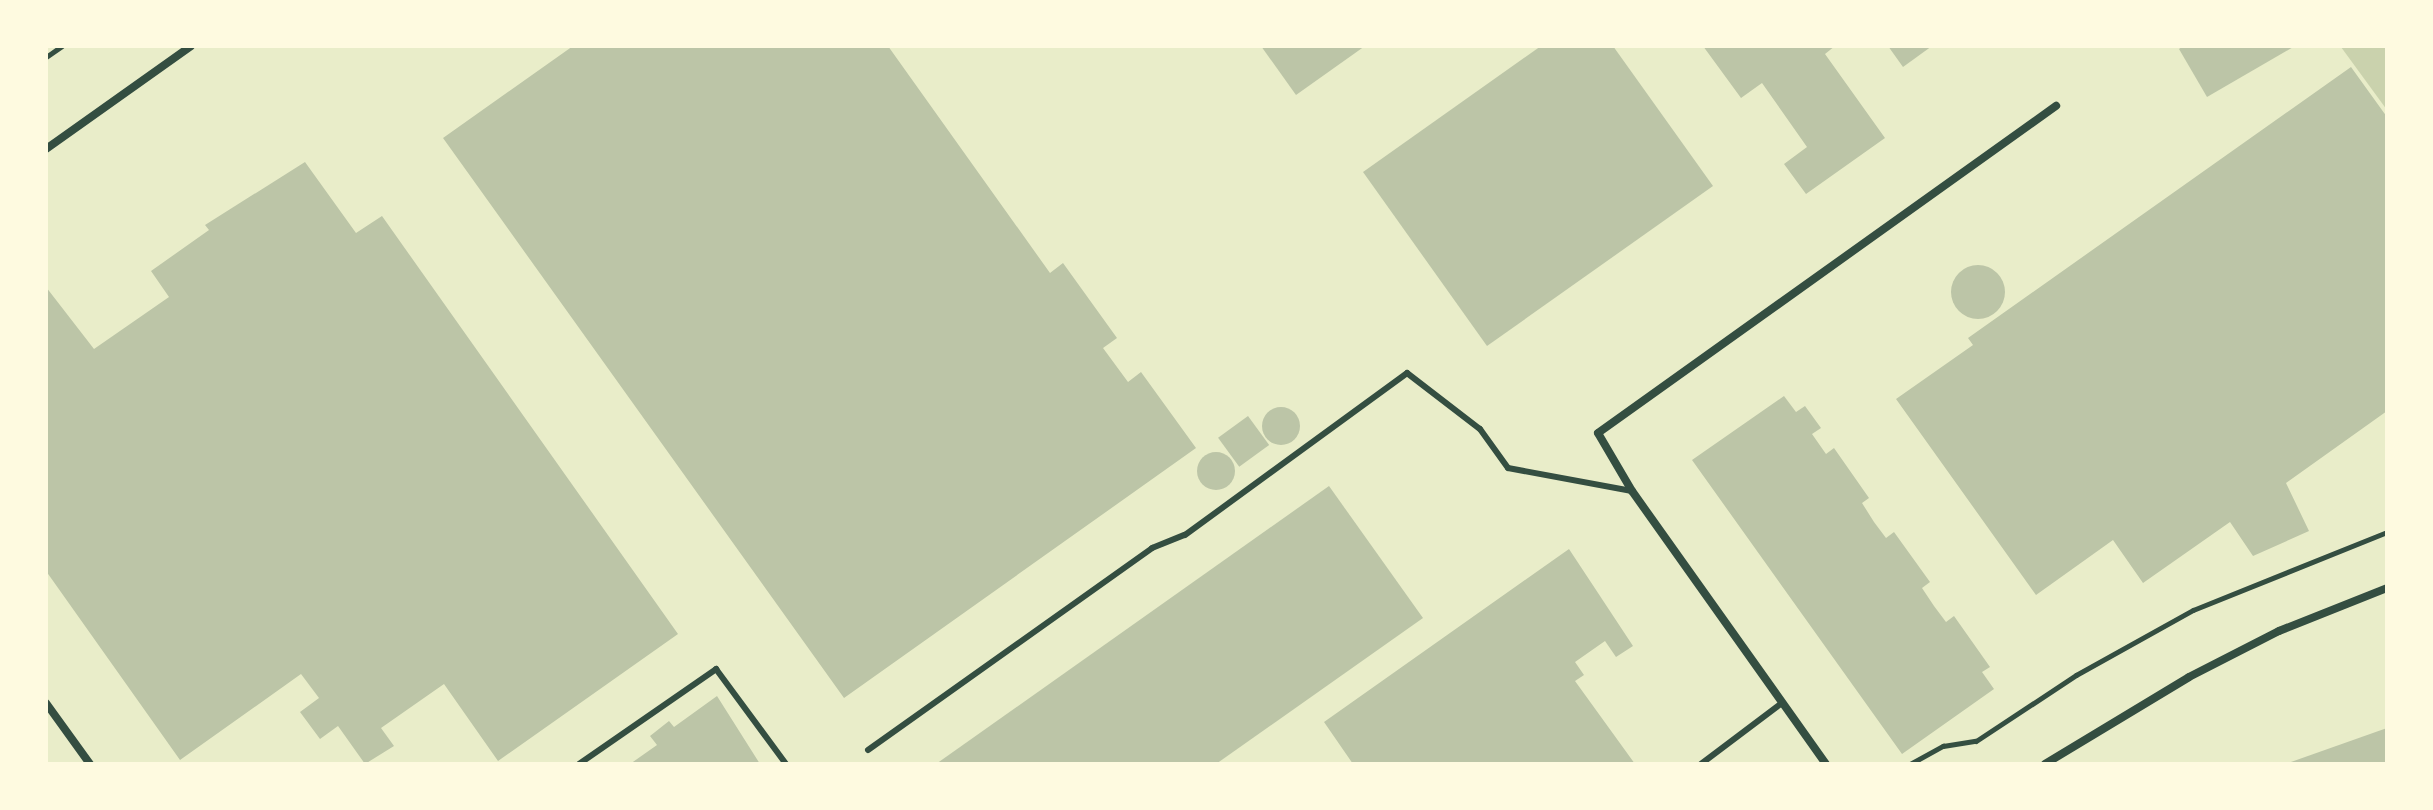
<!DOCTYPE html>
<style>
body{margin:0}
#map{position:relative;width:2433px;height:810px;overflow:hidden;background:#e9edc9;font-family:Lora,serif}
div>[style]{position:absolute}
[style*='--x']{left:calc(var(--x)*1px);top:calc(var(--y)*1px);width:calc(var(--w)*1px);rotate:calc(var(--a)*1deg)}
.green>*{inset:0;background:#cad2ad}
.building>*{inset:0;background:#bcc5a7;transform-origin:0 0}
.round{border-radius:50%}
.path>*{height:5px;margin:-2.5px;padding:0 2.5px;transform-origin:2.5px;border-radius:2.5px;background:#344e41}
.service>*{height:6px;margin:-3px;padding:0 3px;transform-origin:3px;border-radius:3px;background:#344e41}
.minor>*{height:8px;margin:-4px;padding:0 4px;transform-origin:4px;border-radius:4px;background:#344e41}
span{translate:-50% -50%;white-space:nowrap;text-align:center;line-height:1.15;-webkit-text-stroke:6px #fefae0;paint-order:stroke}
.frame{position:absolute;inset:0;border:48px solid #fefae0;pointer-events:none}
</style>
<div id="map">
<div class="green">
<div style="clip-path:polygon(2387px 46px,2387px 110px,2341px 47px)"></div>
</div>
<div class="building">
<div style="clip-path:polygon(573px 46px,888px 46px,1050px 273px,1063px 263px,1117px 338px,1103px 348px,1128px 382px,1141px 372px,1196px 448px,844px 698px,443px 138px)"></div>
<div style="clip-path:polygon(1261px 46px,1365px 46px,1296px 95px)"></div>
<div style="clip-path:polygon(1541px 46px,1613px 46px,1713px 186px,1487px 346px,1363px 172px)"></div>
<div style="clip-path:polygon(1703px 46px,1835px 46px,1825px 54px,1885px 138px,1806px 194px,1784px 164px,1807px 147px,1762px 83px,1741px 98px)"></div>
<div style="clip-path:polygon(1888px 46px,1932px 46px,1903px 67px)"></div>
<div style="clip-path:polygon(2183px 46px,2295px 46px,2207px 97px,2179px 49px)"></div>
<div style="clip-path:polygon(2351px 67px,2387px 117px,2387px 411px,2286px 483px,2309px 531px,2253px 556px,2230px 522px,2143px 583px,2113px 540px,2036px 595px,1896px 399px,1973px 345px,1968px 338px)"></div>
<div style="clip-path:polygon(305px 162px,356px 233px,382px 216px,678px 634px,498px 761px,444px 684px,381px 728px,394px 746px,365px 764px,338px 726px,320px 739px,300px 712px,319px 698px,301px 674px,180px 760px,46px 571px,46px 287px,94px 349px,169px 297px,151px 271px,209px 230px,205px 225px)"></div>
<div class="round" style="left:1951px;top:265px;width:54px;height:54px"></div>
<div style="clip-path:polygon(1784px 396px,1796px 412px,1805px 406px,1821px 428px,1812px 434px,1826px 454px,1834px 448px,1869px 498px,1862px 503px,1874px 522px,1886px 538px,1894px 532px,1930px 582px,1922px 588px,1934px 606px,1946px 622px,1954px 616px,1990px 667px,1982px 672px,1994px 689px,1902px 754px,1692px 460px)"></div>
<div class="round" style="left:1262px;top:407px;width:38px;height:38px"></div>
<div style="left:1248px;top:416px;width:36px;height:37px;rotate:54deg"></div>
<div class="round" style="left:1197px;top:452px;width:38px;height:38px"></div>
<div style="clip-path:polygon(1329px 486px,1423px 618px,1216px 764px,936px 764px)"></div>
<div style="clip-path:polygon(1569px 549px,1633px 646px,1616px 657px,1605px 641px,1575px 662px,1584px 675px,1575px 681px,1635px 764px,1353px 764px,1324px 722px)"></div>
<div style="clip-path:polygon(717px 696px,760px 764px,630px 764px,657px 745px,650px 736px,669px 721px,674px 727px)"></div>
<div style="clip-path:polygon(2387px 728px,2387px 764px,2285px 764px)"></div>
</div>
<div class="path">
<div style="--x:46;--y:57;--w:19;--a:-35"></div>
<div style="--x:1910;--y:764;--w:38;--a:-29"></div>
<div style="--x:1943;--y:746;--w:33;--a:-9"></div>
<div style="--x:1976;--y:741;--w:120;--a:-33.4"></div>
<div style="--x:2076;--y:675;--w:134;--a:-29.1"></div>
<div style="--x:2193;--y:610;--w:209;--a:-21.9"></div>
</div>
<div class="service">
<div style="--x:868;--y:750;--w:349;--a:-35.4"></div>
<div style="--x:1152;--y:548;--w:35;--a:-22"></div>
<div style="--x:1185;--y:535;--w:275;--a:-36.1"></div>
<div style="--x:1407;--y:373;--w:92;--a:37.5"></div>
<div style="--x:1480;--y:429;--w:48;--a:54.3"></div>
<div style="--x:1508;--y:468;--w:126;--a:10.5"></div>
<div style="--x:579;--y:764;--w:167;--a:-34.7"></div>
<div style="--x:716;--y:669;--w:118;--a:53.6"></div>
<div style="--x:1701;--y:764;--w:101;--a:-37"></div>
</div>
<div class="minor">
<div style="--x:46;--y:149;--w:178;--a:-35.4"></div>
<div style="--x:46;--y:703;--w:75;--a:54.2"></div>
<div style="--x:1826;--y:764;--w:335;--a:-125.4"></div>
<div style="--x:1632;--y:491;--w:67;--a:-120.4"></div>
<div style="--x:1598;--y:433;--w:563;--a:-35.53"></div>
<div style="--x:2045;--y:764;--w:168;--a:-31.1"></div>
<div style="--x:2189;--y:677;--w:101;--a:-27.1"></div>
<div style="--x:2279;--y:631;--w:116;--a:-21.7"></div>
</div>
<div class="frame"></div>
</div>
